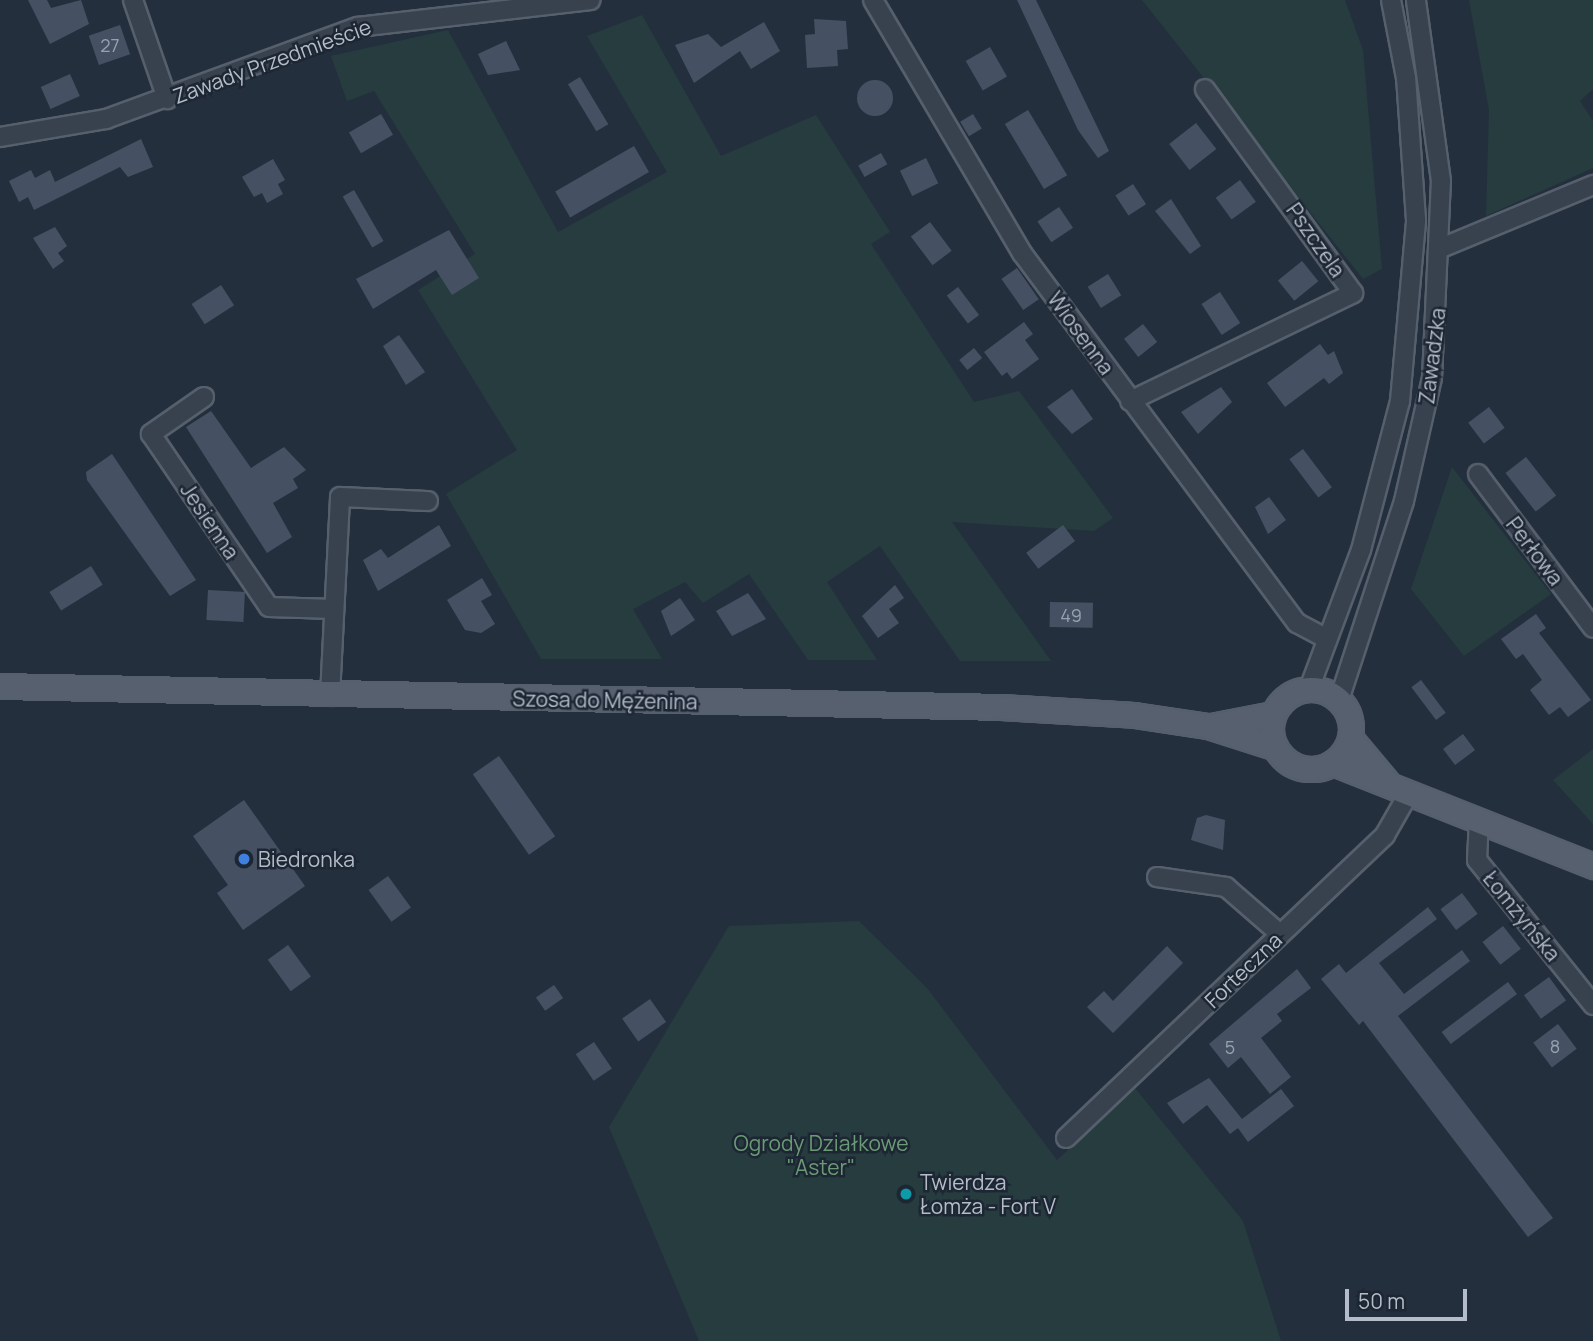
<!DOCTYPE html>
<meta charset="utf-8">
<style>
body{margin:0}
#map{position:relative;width:1593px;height:1341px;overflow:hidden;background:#242f3e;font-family:Manrope,sans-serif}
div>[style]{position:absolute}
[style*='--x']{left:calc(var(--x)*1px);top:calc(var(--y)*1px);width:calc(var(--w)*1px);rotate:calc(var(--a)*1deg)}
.green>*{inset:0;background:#263c3f}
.building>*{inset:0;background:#455162;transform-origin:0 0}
.round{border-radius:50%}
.roads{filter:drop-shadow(2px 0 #565f6c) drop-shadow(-2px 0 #565f6c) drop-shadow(0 2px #565f6c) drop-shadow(0 -2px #565f6c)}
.minor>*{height:18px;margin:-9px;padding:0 9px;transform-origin:9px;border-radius:9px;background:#38414e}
.major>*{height:23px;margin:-11.5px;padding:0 11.5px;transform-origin:11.5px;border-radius:11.5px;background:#56606e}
.major>.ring{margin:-11.5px;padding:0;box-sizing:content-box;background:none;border:23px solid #56606e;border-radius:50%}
.dots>*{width:19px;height:19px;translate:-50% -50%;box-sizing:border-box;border:4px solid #1d2633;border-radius:50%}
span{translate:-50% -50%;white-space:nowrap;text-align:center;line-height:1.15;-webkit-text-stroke:5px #1d2633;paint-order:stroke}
.number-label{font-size:18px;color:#98a1af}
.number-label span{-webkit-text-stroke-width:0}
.street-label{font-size:21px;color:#b4bcc9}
.poi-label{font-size:21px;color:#b4bcc9}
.left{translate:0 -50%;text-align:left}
.park-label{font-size:21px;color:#6b9a76}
.scale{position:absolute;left:1345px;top:1289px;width:122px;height:32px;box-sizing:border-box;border:4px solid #b4bcc9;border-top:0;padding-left:9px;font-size:21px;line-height:24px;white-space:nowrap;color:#b4bcc9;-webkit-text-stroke:5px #1d2633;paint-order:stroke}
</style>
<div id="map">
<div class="green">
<div style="clip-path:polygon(1142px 0,1345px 0,1363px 50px,1382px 269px,1363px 279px)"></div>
<div style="clip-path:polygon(1469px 0,1593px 0,1593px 89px,1580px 101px,1593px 121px,1593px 168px,1486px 216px,1489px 110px)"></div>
<div style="clip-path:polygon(642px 15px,721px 156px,816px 115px,890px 232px,871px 244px,974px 402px,1019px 391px,1113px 518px,1094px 531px,952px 522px,1051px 661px,960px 661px,880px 546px,827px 582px,877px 660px,808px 660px,749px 574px,703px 603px,685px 582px,633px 609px,662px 659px,541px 659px,446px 494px,517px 450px,418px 290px,475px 254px,374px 91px,347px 101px,331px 56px,448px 30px,558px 232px,667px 172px,587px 36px)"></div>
<div style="clip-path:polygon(1452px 467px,1551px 594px,1464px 656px,1411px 589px)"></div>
<div style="clip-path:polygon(1593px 749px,1593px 824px,1553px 780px)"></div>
<div style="clip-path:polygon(859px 921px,927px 988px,1057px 1160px,1135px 1088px,1243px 1221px,1281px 1341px,699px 1341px,609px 1127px,729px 926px)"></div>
</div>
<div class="building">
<div style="clip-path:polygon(28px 0,47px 0,51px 8px,81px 0,89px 24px,50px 44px)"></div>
<div style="clip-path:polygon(1017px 0,1036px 0,1109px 151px,1098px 158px,1078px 130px)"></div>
<div style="clip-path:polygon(814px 19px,846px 21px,848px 49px,837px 50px,838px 66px,807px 68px,805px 35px,815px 34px)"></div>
<div style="clip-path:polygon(764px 22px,780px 51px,751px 69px,740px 51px,694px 83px,675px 45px,708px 34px,721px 47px)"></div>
<div style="left:120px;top:25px;width:31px;height:33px;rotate:71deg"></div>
<div style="clip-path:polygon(506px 41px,520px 70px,488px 75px,478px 54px)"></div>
<div style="left:990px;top:47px;width:34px;height:28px;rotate:60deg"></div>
<div style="left:70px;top:74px;width:24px;height:32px;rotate:66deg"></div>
<div style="left:580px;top:77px;width:55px;height:14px;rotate:59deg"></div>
<div class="round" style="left:857px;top:80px;width:36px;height:36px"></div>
<div style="left:1028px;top:110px;width:76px;height:27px;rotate:59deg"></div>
<div style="left:381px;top:114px;width:24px;height:37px;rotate:60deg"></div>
<div style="left:973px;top:114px;width:17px;height:15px;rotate:59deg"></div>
<div style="left:1196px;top:123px;width:33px;height:34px;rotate:52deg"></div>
<div style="clip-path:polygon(141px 139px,153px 167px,128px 177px,120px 167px,34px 210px,28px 197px,19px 202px,9px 181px,31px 170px,35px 178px,50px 170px,55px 182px)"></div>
<div style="left:634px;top:146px;width:30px;height:91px;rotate:60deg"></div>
<div style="left:881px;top:153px;width:13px;height:26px;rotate:61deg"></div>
<div style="left:926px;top:158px;width:28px;height:29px;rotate:64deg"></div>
<div style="clip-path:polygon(273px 159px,285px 180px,278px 184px,283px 194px,267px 203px,262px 193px,254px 197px,242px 177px)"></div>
<div style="left:1240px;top:180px;width:27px;height:30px;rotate:54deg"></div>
<div style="left:1133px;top:184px;width:24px;height:21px;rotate:57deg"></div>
<div style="left:354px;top:190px;width:59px;height:13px;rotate:60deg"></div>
<div style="clip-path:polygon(1171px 199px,1201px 246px,1190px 254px,1155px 211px)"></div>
<div style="left:1059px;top:207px;width:25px;height:26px;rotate:56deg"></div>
<div style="left:930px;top:222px;width:36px;height:24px;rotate:53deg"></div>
<div style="clip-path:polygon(55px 227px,67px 246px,58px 253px,64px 261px,53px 269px,33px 238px)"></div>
<div style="clip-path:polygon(449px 230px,479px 278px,452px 295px,436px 270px,373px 309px,356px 279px)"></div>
<div style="left:1302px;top:261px;width:26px;height:31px;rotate:51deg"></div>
<div style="left:1017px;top:268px;width:38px;height:19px;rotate:55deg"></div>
<div style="left:1108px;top:274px;width:25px;height:24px;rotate:58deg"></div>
<div style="left:221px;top:285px;width:24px;height:35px;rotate:57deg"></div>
<div style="left:958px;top:287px;width:35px;height:14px;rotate:53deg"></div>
<div style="left:1220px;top:292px;width:37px;height:22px;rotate:57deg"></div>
<div style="clip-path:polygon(1024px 322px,1033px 334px,1025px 340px,1039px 359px,1012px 379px,1007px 372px,1002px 376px,984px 352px)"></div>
<div style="left:1143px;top:324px;width:23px;height:24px;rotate:52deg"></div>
<div style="clip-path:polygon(399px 335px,425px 372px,406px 385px,383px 346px)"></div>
<div style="clip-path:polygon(1320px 344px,1328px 355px,1334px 351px,1343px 373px,1329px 384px,1324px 378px,1285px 407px,1267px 383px)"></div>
<div style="left:974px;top:348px;width:13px;height:19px;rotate:51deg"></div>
<div style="clip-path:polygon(1221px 387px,1232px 402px,1198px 434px,1181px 412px)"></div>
<div style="clip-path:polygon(1072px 389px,1093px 419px,1072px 434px,1047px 407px)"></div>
<div style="left:1489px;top:407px;width:26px;height:26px;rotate:53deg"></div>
<div style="clip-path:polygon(211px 411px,251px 468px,284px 447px,306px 470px,293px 479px,298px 488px,273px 503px,292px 537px,267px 553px,186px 427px)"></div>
<div style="left:1303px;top:449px;width:48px;height:17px;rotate:53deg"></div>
<div style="clip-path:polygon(112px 454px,196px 580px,170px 596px,87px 480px,86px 472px)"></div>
<div style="left:1526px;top:457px;width:49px;height:26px;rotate:52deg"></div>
<div style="clip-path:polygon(1269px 497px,1286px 520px,1268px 534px,1255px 507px)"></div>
<div style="clip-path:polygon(439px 525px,451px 546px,378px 591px,363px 560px,381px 549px,388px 558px)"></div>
<div style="left:1063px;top:525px;width:20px;height:46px;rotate:53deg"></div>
<div style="left:91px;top:566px;width:22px;height:49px;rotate:58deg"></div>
<div style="clip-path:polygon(482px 578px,492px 595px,481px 601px,495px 624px,481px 633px,465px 630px,447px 600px)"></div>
<div style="clip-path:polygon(895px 585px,904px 598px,889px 609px,899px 623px,878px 638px,862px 616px)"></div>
<div style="left:208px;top:590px;width:37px;height:30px;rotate:3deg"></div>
<div style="clip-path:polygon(748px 593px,766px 619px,732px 636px,716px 611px)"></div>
<div style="clip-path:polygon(680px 598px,695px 620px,671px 636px,661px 611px)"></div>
<div style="left:1050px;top:602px;width:43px;height:25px;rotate:1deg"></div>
<div style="clip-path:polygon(1536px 614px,1546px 628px,1539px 633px,1591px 700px,1568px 717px,1560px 707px,1549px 715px,1530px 690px,1542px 680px,1523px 654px,1516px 659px,1501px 639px)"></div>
<div style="left:1421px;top:680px;width:41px;height:12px;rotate:53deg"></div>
<div style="left:1463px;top:734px;width:20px;height:25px;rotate:53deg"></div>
<div style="left:499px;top:756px;width:98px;height:32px;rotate:55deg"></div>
<div style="clip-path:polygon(244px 800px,305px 886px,243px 930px,217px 893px,228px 885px,193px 836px)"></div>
<div style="clip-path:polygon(1206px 815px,1225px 820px,1223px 850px,1191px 840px,1197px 818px)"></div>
<div style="left:388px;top:876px;width:39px;height:24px;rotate:54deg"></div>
<div style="left:1462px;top:893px;width:26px;height:27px;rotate:53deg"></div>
<div style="clip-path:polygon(1428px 907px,1437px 919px,1379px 963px,1404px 994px,1462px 950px,1470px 961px,1398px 1016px,1553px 1218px,1528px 1237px,1363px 1021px,1359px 1025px,1321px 979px,1339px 964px,1346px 973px)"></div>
<div style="left:1503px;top:926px;width:29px;height:26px;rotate:52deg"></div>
<div style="left:288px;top:945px;width:39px;height:25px;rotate:54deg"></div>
<div style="clip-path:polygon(1167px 946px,1183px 963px,1113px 1033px,1087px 1007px,1104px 991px,1113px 1001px)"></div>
<div style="clip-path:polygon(1297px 969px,1311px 988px,1277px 1014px,1282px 1021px,1261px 1038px,1291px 1077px,1270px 1094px,1241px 1057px,1228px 1068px,1209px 1044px)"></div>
<div style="left:1549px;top:977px;width:29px;height:31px;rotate:54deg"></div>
<div style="left:1508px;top:982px;width:15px;height:83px;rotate:53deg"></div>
<div style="left:554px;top:985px;width:16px;height:22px;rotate:55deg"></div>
<div style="left:650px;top:999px;width:28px;height:34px;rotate:55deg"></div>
<div style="left:1558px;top:1024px;width:31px;height:31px;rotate:53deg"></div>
<div style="left:594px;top:1042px;width:32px;height:22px;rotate:56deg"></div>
<div style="clip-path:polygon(1209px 1078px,1242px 1119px,1281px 1089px,1294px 1106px,1248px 1142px,1238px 1128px,1230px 1134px,1207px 1105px,1183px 1124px,1167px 1103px)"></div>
</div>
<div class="roads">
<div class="minor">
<div style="--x:133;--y:0;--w:105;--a:71"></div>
<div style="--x:873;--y:0;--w:294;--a:59.5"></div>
<div style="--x:1022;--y:253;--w:461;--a:53.4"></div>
<div style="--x:1297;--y:623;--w:32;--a:28"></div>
<div style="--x:0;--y:137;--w:108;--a:-9.6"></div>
<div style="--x:106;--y:119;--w:268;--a:-20.1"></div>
<div style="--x:358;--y:27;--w:234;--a:-6.6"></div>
<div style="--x:1441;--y:248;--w:165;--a:-22.5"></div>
<div style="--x:204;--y:397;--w:65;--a:145.1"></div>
<div style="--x:151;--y:434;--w:209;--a:55.7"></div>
<div style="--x:269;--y:607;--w:65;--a:1.8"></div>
<div style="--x:1130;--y:401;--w:248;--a:-25.8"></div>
<div style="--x:1353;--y:293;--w:252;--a:-126"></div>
<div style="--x:1478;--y:474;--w:192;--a:53.2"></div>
<div style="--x:1309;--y:689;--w:148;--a:-69.5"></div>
<div style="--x:1361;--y:550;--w:154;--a:-75.3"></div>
<div style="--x:1400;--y:401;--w:182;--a:-84.9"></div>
<div style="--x:1416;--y:220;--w:142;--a:-94"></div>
<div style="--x:1406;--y:78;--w:79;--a:-100.9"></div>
<div style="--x:330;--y:696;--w:199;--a:-87.1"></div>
<div style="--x:340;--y:497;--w:88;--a:2.6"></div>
<div style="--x:1339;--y:700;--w:209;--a:-71.9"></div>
<div style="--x:1404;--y:501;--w:126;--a:-77.2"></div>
<div style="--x:1432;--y:378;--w:197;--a:-87.4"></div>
<div style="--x:1441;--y:181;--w:183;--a:-97.9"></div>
<div style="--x:1479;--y:820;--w:40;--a:92.9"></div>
<div style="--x:1477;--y:860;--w:186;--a:51.3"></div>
<div style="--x:1157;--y:877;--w:70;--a:8.2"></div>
<div style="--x:1226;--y:887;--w:72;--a:41"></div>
<div style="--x:1066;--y:1138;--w:440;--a:-43.5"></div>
<div style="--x:1385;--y:835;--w:48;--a:-60.3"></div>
</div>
<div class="major">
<div style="--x:0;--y:686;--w:1001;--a:1.2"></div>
<div style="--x:1001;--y:707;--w:133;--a:3.4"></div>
<div style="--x:1134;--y:715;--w:75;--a:8.5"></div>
<div style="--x:1208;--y:726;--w:69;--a:17.7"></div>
<div class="ring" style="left:1271px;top:689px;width:57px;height:57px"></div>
<div style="--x:1211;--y:726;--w:63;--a:-11"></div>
<div style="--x:1350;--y:738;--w:57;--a:49.9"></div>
<div style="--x:1333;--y:763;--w:280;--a:21.6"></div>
</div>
</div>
<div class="dots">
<div style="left:244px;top:859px;background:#3f7fe0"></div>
<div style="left:906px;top:1194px;background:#0f9aa8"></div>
</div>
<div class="number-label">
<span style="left:110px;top:45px">27</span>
<span style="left:1071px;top:615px">49</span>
<span style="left:1555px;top:1046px">8</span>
<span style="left:1230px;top:1047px">5</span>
</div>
<div class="street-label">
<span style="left:272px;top:61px;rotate:-20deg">Zawady Przedmieście</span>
<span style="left:1316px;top:240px;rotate:55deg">Pszczela</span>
<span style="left:1081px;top:333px;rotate:54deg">Wiosenna</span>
<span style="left:1432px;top:356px;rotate:-83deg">Zawadzka</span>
<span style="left:210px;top:521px;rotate:56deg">Jesienna</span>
<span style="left:1535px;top:551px;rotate:53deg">Perłowa</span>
<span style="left:605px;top:700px;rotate:1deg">Szosa do Mężenina</span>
<span style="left:1522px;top:916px;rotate:51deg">Łomżyńska</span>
<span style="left:1243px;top:970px;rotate:-44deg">Forteczna</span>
</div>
<div class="poi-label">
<span class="left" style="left:258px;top:859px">Biedronka</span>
<span class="left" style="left:920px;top:1194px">Twierdza<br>Łomża - Fort V</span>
</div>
<div class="park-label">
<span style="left:821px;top:1155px">Ogrody Działkowe<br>"Aster"</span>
</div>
<div class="scale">50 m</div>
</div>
